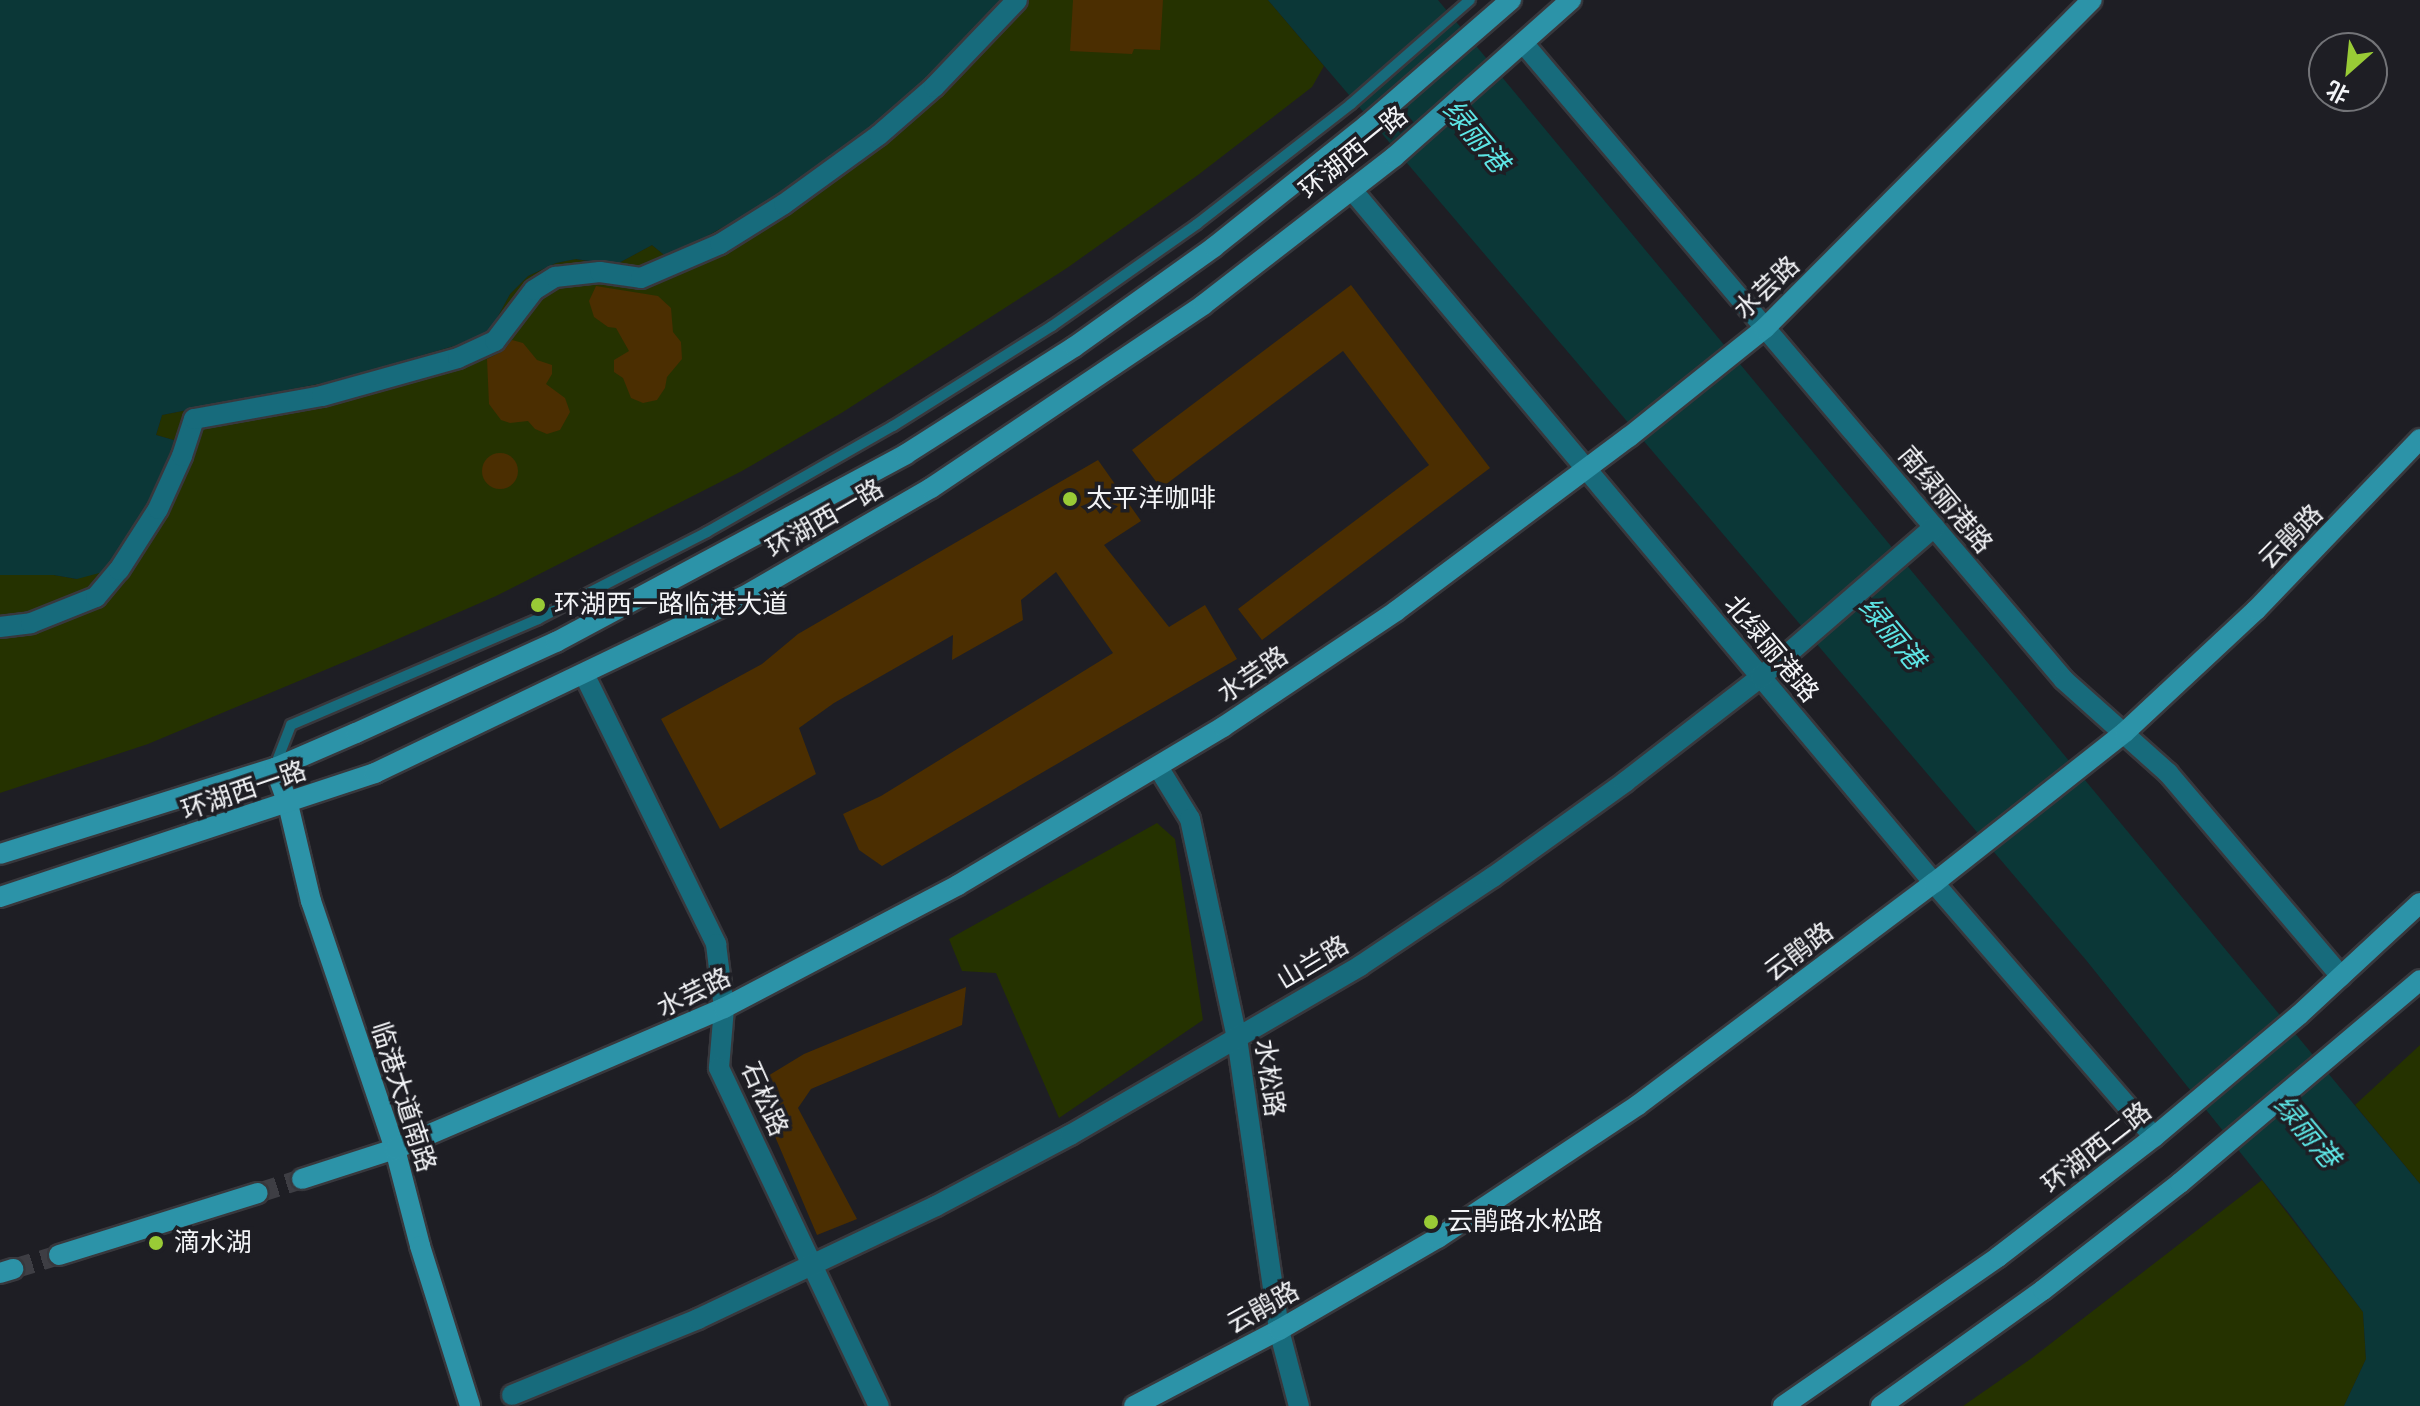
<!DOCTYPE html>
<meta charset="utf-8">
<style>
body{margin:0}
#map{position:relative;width:2420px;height:1406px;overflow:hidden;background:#1e1e24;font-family:Montserrat,"Noto Sans SC",sans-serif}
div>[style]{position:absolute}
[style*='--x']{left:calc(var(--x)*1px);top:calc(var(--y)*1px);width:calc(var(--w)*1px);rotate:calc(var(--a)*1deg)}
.green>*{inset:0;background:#253200}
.water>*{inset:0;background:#0b3737}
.building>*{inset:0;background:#4b2e01}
.round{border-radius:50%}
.secondary-tunnel>*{height:20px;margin-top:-10px;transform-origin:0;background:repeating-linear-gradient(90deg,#3e3e44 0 20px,transparent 0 30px)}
.roads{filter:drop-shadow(2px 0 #38383d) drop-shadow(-2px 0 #38383d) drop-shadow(0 2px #38383d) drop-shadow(0 -2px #38383d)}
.lane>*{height:10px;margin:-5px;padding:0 5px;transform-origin:5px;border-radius:5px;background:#176b7c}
.street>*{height:20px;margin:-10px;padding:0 10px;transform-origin:10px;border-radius:10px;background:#176b7c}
.secondary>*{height:20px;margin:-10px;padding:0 10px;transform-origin:10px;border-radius:10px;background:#2c93a8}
.dots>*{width:22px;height:22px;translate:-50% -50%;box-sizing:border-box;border:4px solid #1e1e24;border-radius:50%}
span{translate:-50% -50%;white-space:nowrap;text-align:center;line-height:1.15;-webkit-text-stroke:7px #1e1e24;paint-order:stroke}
.street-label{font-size:26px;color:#f3f4f7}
.poi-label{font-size:26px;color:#f3f4f7}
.left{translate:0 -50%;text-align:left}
.water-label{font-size:28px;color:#5de5e5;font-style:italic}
.north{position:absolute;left:2308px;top:32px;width:80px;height:80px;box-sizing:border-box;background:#1e1e24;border:2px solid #737478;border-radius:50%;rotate:207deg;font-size:22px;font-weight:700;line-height:32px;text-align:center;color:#f3f4f7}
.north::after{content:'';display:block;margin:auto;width:28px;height:36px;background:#99cb36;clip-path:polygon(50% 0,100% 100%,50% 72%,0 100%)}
</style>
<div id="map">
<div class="green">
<div style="clip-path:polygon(1003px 0,1268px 0,1324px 66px,1312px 87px,1198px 175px,1067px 268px,843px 412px,742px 471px,496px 596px,375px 649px,148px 744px,0 793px,0 575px,54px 575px,77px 579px,134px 531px,177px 441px,156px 435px,162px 415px,333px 381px,454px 346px,490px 331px,510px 294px,528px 276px,556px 263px,575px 259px,615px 265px,652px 245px,668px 258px,757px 208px,869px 129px,929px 77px)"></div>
<div style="clip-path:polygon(1157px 823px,1175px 839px,1203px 1020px,1059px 1118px,996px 973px,962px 971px,949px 939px)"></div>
<div style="clip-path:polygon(2420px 1045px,2420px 1184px,2355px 1105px)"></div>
<div style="clip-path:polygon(2262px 1180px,2363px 1312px,2366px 1359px,2344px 1406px,1963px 1406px,2032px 1358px)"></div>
</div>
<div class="water">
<div style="clip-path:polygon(0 0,1003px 0,929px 77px,869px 129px,757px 208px,668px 258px,652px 245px,615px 265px,576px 259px,556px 263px,528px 276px,510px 294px,490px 331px,454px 346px,333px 381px,162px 415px,156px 435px,177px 441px,158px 486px,134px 531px,103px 572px,77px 579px,54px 575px,0 575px)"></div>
<div style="clip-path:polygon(1268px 0,1438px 0,2420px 1184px,2420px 1406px,2344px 1406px,2366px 1359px,2363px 1312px,2288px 1212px,2086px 960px)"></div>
</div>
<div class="building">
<div style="clip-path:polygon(1073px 0,1163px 0,1160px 50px,1134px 49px,1132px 54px,1070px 51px)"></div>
<div style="clip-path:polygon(1351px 285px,1490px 468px,1262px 640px,1238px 609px,1429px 465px,1343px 351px,1161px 488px,1132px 450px)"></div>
<div style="clip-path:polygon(596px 286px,658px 296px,671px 308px,673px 332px,681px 342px,682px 359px,667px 377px,665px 388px,657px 400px,643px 403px,631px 398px,623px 378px,614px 372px,614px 360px,629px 351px,616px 328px,608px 327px,594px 317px,589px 301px)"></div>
<div style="clip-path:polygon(512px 340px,523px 343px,537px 360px,552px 365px,552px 374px,546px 384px,565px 398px,570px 412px,560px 430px,547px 434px,535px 429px,528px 421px,510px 423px,501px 420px,489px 404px,487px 359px,501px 352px)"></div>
<div class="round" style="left:482px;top:453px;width:36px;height:36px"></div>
<div style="clip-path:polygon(1098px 460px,1141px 521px,1104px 545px,1169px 627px,1205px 605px,1237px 659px,882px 866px,859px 850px,843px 814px,881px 796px,1113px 653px,1056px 572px,1021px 600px,1023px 620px,952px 660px,953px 635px,834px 703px,799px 728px,816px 774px,720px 829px,661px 719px,762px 664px,798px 634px)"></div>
<div style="clip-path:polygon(966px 987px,962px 1025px,811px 1089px,798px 1108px,857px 1219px,817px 1235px,753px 1085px,804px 1054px)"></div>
</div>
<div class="secondary-tunnel">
<div style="--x:258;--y:1193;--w:46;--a:-17.7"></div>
<div style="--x:13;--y:1269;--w:48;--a:-16.9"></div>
</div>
<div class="roads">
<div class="lane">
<div style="--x:275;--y:766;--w:44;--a:-68.7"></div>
<div style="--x:291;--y:725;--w:269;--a:-23.2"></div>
<div style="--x:538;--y:619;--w:190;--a:-27.2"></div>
<div style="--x:707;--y:532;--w:214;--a:-29.7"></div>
<div style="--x:893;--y:426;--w:188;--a:-32.2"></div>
<div style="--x:1052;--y:326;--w:177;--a:-35.1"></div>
<div style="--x:1197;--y:224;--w:195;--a:-37.9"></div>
<div style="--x:1351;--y:104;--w:158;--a:-41.2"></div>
</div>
<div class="street">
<div style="--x:1524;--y:44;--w:834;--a:49.67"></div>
<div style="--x:2064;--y:680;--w:140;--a:41.8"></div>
<div style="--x:2168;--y:773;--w:267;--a:49.6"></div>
<div style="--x:1352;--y:190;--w:905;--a:49.98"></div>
<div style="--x:1934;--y:883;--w:336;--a:49.1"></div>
<div style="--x:0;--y:627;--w:31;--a:-7"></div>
<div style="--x:31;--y:623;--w:70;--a:-21.8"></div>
<div style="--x:96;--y:597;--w:35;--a:-50"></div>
<div style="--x:119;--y:570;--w:72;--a:-57.4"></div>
<div style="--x:158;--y:509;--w:58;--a:-65.6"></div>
<div style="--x:182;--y:456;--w:39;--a:-72"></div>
<div style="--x:194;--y:419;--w:130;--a:-10.2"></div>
<div style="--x:322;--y:396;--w:141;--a:-15.6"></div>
<div style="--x:458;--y:358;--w:41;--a:-24.7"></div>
<div style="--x:495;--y:341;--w:64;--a:-52.6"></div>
<div style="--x:534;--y:290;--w:25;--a:-32"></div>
<div style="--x:555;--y:277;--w:45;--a:-6.3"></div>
<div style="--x:600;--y:272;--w:41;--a:8.3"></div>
<div style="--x:641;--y:278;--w:86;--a:-23.3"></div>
<div style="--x:720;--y:244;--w:75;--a:-32"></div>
<div style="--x:784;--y:204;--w:117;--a:-36"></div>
<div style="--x:879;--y:135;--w:73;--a:-41.1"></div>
<div style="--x:934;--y:87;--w:120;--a:-46.3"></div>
<div style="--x:584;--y:674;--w:301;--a:63.9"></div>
<div style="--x:716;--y:944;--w:64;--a:82.9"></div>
<div style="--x:724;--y:1008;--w:60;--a:94.8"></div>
<div style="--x:719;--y:1068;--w:374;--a:64.7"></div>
<div style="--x:1158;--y:767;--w:61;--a:58.4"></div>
<div style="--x:1190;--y:819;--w:224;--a:77.9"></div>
<div style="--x:1237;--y:1038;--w:295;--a:81.8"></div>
<div style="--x:1279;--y:1330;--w:79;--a:75.3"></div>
<div style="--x:512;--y:1395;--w:201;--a:-22.2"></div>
<div style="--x:698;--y:1319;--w:263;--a:-25.4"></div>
<div style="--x:936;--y:1206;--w:152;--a:-27.9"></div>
<div style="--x:1070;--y:1135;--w:336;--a:-30.2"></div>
<div style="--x:1360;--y:966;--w:160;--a:-33.8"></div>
<div style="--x:1493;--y:877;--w:163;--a:-35.7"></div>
<div style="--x:1625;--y:782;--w:172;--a:-37.7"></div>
<div style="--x:1761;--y:677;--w:229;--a:-40.9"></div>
</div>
<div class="secondary">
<div style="--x:275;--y:768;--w:38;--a:70"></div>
<div style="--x:288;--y:804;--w:100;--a:76.7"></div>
<div style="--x:311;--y:901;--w:262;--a:71.3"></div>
<div style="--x:395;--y:1149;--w:100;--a:75.5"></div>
<div style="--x:420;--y:1246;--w:168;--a:72.6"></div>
<div style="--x:0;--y:854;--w:288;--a:-17.4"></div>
<div style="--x:275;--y:768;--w:88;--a:-23.4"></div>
<div style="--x:356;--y:733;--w:220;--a:-24.5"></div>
<div style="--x:556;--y:642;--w:397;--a:-28.2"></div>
<div style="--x:906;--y:454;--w:199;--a:-32.5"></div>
<div style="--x:1074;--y:347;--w:172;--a:-35.5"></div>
<div style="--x:1214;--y:247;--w:196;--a:-38.6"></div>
<div style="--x:1367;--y:125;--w:191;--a:-41"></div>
<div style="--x:0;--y:897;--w:395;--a:-18.3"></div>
<div style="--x:375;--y:773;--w:408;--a:-25.6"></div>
<div style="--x:743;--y:597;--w:217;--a:-30.1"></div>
<div style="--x:931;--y:488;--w:328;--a:-33.9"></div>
<div style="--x:1203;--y:305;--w:242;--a:-37.8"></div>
<div style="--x:1394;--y:157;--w:237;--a:-41.6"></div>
<div style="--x:302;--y:1179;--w:98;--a:-17.9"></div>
<div style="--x:395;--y:1149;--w:358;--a:-23.2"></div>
<div style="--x:724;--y:1008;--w:264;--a:-27.7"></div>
<div style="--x:958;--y:885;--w:309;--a:-30.8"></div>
<div style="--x:1223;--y:727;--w:208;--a:-33.8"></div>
<div style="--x:1396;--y:611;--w:291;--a:-36.8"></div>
<div style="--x:1629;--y:437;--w:174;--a:-38.7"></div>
<div style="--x:1765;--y:328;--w:463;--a:-45.1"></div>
<div style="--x:59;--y:1255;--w:208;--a:-17.3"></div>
<div style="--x:0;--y:1273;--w:14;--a:-17"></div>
<div style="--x:1134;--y:1406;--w:164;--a:-27.7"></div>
<div style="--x:1279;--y:1330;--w:184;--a:-30.1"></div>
<div style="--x:1438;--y:1238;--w:240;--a:-33.6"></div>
<div style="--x:1638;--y:1105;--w:370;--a:-36.9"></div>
<div style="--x:1934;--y:883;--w:243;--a:-38.3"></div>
<div style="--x:2125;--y:732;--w:179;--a:-43"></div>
<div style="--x:2256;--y:610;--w:237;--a:-46.2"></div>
<div style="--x:1783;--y:1406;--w:262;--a:-34.7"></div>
<div style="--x:1998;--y:1257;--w:197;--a:-37.6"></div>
<div style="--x:2154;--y:1137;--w:189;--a:-40.1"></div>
<div style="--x:2299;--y:1015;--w:165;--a:-42.8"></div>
<div style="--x:1881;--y:1406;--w:199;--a:-35.6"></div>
<div style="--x:2043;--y:1290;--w:174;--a:-38"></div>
<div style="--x:2180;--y:1183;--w:314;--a:-40.2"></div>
</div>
</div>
<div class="dots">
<div style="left:1070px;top:499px;background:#99cb36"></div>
<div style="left:538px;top:605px;background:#99cb36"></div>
<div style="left:1431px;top:1222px;background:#99cb36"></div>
<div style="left:156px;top:1243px;background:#99cb36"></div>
</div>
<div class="street-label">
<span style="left:1354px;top:153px;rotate:-39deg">环湖西一路</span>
<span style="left:1767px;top:288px;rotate:-43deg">水芸路</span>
<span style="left:1945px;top:500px;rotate:50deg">南绿丽港路</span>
<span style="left:825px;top:519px;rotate:-30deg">环湖西一路</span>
<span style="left:2291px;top:537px;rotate:-45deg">云鹃路</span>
<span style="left:1771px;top:649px;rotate:50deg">北绿丽港路</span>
<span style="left:1253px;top:675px;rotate:-34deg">水芸路</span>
<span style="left:244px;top:791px;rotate:-19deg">环湖西一路</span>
<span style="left:1799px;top:952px;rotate:-37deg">云鹃路</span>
<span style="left:1313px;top:963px;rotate:-31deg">山兰路</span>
<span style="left:694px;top:993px;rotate:-26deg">水芸路</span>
<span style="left:1269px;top:1078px;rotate:82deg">水松路</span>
<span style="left:403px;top:1097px;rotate:72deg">临港大道南路</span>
<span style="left:764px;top:1099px;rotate:66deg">石松路</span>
<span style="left:2097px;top:1148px;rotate:-38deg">环湖西二路</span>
<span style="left:1263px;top:1308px;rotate:-29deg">云鹃路</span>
</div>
<div class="poi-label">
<span class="left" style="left:1086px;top:499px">太平洋咖啡</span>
<span class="left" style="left:554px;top:605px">环湖西一路临港大道</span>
<span class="left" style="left:1447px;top:1222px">云鹃路水松路</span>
<span class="left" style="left:174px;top:1243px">滴水湖</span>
</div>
<div class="water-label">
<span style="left:1476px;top:136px;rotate:50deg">绿丽港</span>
<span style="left:1892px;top:633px;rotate:50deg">绿丽港</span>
<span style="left:2307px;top:1131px;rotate:50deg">绿丽港</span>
</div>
<div class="north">北</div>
</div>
